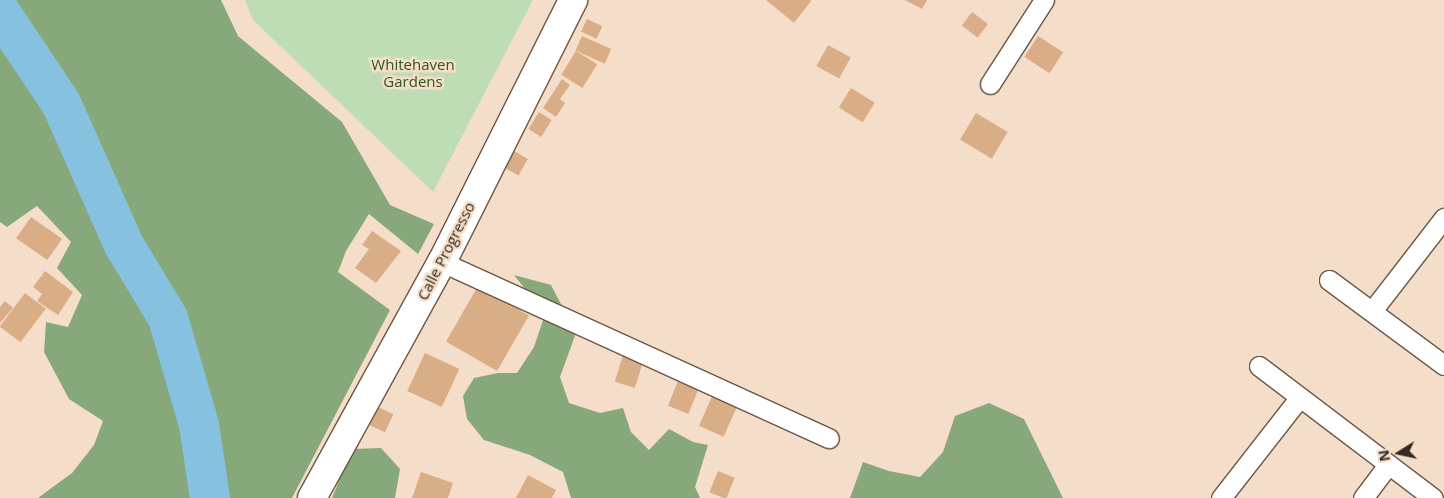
<!DOCTYPE html>
<style>
body{margin:0}
#map{position:relative;width:1444px;height:498px;overflow:hidden;background:#f5dec9;font-family:"Open Sans",sans-serif}
div>[style]{position:absolute}
[style*='--x']{left:calc(var(--x)*1px);top:calc(var(--y)*1px);width:calc(var(--w)*1px);rotate:calc(var(--a)*1deg)}
.green>*{inset:0;background:#bfddb4}
.forest>*{inset:0;background:#87a87a}
.river>*{height:40px;margin:-20px;padding:0 20px;transform-origin:20px;border-radius:20px;background:#86c2df}
.building>*{inset:0;background:#d9ad85;transform-origin:0 0}
.roads{filter:drop-shadow(1px 0 #6a5644) drop-shadow(-1px 0 #6a5644) drop-shadow(0 1px #6a5644) drop-shadow(0 -1px #6a5644)}
.street>*{height:19px;margin:-9.5px;padding:0 9.5px;transform-origin:9.5px;border-radius:9.5px;background:#fff}
.secondary>*{height:28px;margin:-14px;padding:0 14px;transform-origin:14px;border-radius:14px;background:#fff}
span{translate:-50% -50%;white-space:nowrap;text-align:center;line-height:1.15;-webkit-text-stroke:5px #f5dec9;paint-order:stroke}
.park-label{font-size:15px;color:#2e5819}
.street-label{font-size:15px;color:#332a22}
.north{position:absolute;left:1374px;top:428px;width:50px;height:50px;-webkit-text-stroke:4px #f5dec9;paint-order:stroke;rotate:260deg;font-size:14px;font-weight:700;line-height:20px;text-align:center;color:#332a22}
.north::after{content:'';display:block;margin:auto;width:18px;height:22px;background:#332a22;clip-path:polygon(50% 0,100% 100%,50% 72%,0 100%)}
</style>
<div id="map">
<div class="green">
<div style="clip-path:polygon(245px 0,533px 0,433px 192px,253px 20px)"></div>
</div>
<div class="forest">
<div style="clip-path:polygon(4px 0,221px 0,238px 36px,342px 122px,390px 205px,434px 224px,418px 254px,369px 214px,346px 251px,338px 272px,390px 310px,292px 498px,220px 498px,210px 425px,189px 352px,161px 276px,128px 229px,69px 90px)"></div>
<div style="clip-path:polygon(0 33px,53px 103px,122px 252px,163px 326px,170px 379px,191px 436px,203px 498px,38px 498px,72px 473px,94px 445px,103px 421px,69px 399px,44px 352px,46px 322px,68px 327px,82px 295px,57px 268px,71px 242px,37px 206px,7px 227px,0 222px)"></div>
<div style="clip-path:polygon(514px 275px,551px 285px,576px 333px,560px 377px,569px 403px,600px 413px,623px 408px,631px 432px,649px 450px,669px 429px,693px 442px,708px 445px,695px 487px,700px 498px,571px 498px,563px 472px,530px 455px,484px 440px,467px 419px,463px 396px,474px 378px,498px 373px,517px 373px,534px 347px,545px 314px)"></div>
<div style="clip-path:polygon(989px 403px,1024px 419px,1063px 498px,850px 498px,863px 462px,889px 471px,920px 477px,943px 452px,955px 416px)"></div>
<div style="clip-path:polygon(381px 448px,400px 469px,395px 498px,332px 498px,352px 449px)"></div>
</div>
<div class="river">
<div style="--x:0;--y:12;--w:110;--a:56.2"></div>
<div style="--x:61;--y:103;--w:155;--a:66.1"></div>
<div style="--x:124;--y:245;--w:85;--a:58.9"></div>
<div style="--x:168;--y:318;--w:111;--a:73.8"></div>
<div style="--x:199;--y:425;--w:74;--a:81.4"></div>
</div>
<div class="building">
<div style="clip-path:polygon(766px 0,810px 0,811px 1px,794px 23px)"></div>
<div style="clip-path:polygon(905px 0,927px 0,922px 9px)"></div>
<div style="left:972px;top:12px;width:20px;height:17px;rotate:37deg"></div>
<div style="left:587px;top:19px;width:17px;height:14px;rotate:25deg"></div>
<div style="left:582px;top:36px;width:32px;height:16px;rotate:24deg"></div>
<div style="left:1038px;top:36px;width:30px;height:25px;rotate:33deg"></div>
<div style="left:828px;top:45px;width:26px;height:24px;rotate:29deg"></div>
<div style="left:576px;top:51px;width:25px;height:28px;rotate:32deg"></div>
<div style="clip-path:polygon(562px 79px,570px 85px,560px 99px,565px 103px,556px 117px,543px 108px)"></div>
<div style="left:851px;top:88px;width:28px;height:23px;rotate:32deg"></div>
<div style="left:539px;top:112px;width:15px;height:20px;rotate:32deg"></div>
<div style="left:976px;top:113px;width:37px;height:31px;rotate:31deg"></div>
<div style="left:514px;top:151px;width:16px;height:19px;rotate:30deg"></div>
<div style="left:31px;top:217px;width:38px;height:26px;rotate:35deg"></div>
<div style="clip-path:polygon(372px 231px,401px 251px,376px 283px,355px 268px,369px 249px,362px 245px)"></div>
<div style="clip-path:polygon(45px 271px,73px 292px,58px 315px,37px 301px,42px 294px,33px 287px)"></div>
<div style="left:478px;top:286px;width:59px;height:64px;rotate:30deg"></div>
<div style="left:25px;top:293px;width:26px;height:42px;rotate:37deg"></div>
<div style="clip-path:polygon(5px 301px,13px 308px,0 323px,0 307px)"></div>
<div style="left:425px;top:353px;width:38px;height:42px;rotate:25deg"></div>
<div style="left:623px;top:355px;width:21px;height:28px;rotate:17deg"></div>
<div style="left:680px;top:376px;width:22px;height:32px;rotate:22deg"></div>
<div style="left:714px;top:392px;width:27px;height:37px;rotate:24deg"></div>
<div style="left:378px;top:407px;width:17px;height:20px;rotate:25deg"></div>
<div style="left:718px;top:471px;width:18px;height:23px;rotate:22deg"></div>
<div style="clip-path:polygon(421px 472px,453px 483px,448px 498px,412px 498px)"></div>
<div style="clip-path:polygon(528px 475px,556px 490px,552px 498px,516px 498px)"></div>
</div>
<div class="roads">
<div class="street">
<div style="--x:990;--y:84;--w:100;--a:-57.3"></div>
<div style="--x:442;--y:262;--w:425;--a:24.5"></div>
<div style="--x:1329;--y:280;--w:143;--a:36.5"></div>
<div style="--x:1372;--y:311;--w:118;--a:-52.3"></div>
<div style="--x:1259;--y:366;--w:218;--a:37.2"></div>
<div style="--x:1221;--y:498;--w:128;--a:-52"></div>
<div style="--x:1363;--y:498;--w:41;--a:-52.9"></div>
</div>
<div class="secondary">
<div style="--x:312;--y:498;--w:269;--a:-61.2"></div>
<div style="--x:442;--y:262;--w:293;--a:-63.4"></div>
</div>
</div>
<div class="park-label">
<span style="left:413px;top:73px">Whitehaven<br>Gardens</span>
</div>
<div class="street-label">
<span style="left:446px;top:251px;rotate:-63deg">Calle Progresso</span>
</div>
<div class="north">N</div>
</div>
